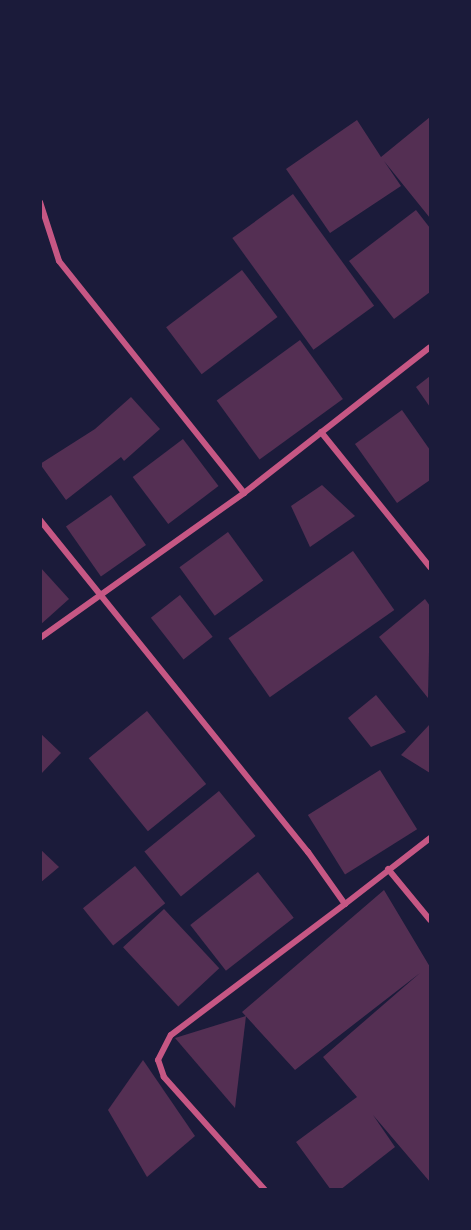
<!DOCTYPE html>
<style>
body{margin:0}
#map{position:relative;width:471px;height:1230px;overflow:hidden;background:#1b1b3a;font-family:"Asap Condensed",sans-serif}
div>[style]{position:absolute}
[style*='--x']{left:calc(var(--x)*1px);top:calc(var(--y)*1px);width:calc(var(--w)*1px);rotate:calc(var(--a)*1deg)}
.building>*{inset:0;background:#542f53;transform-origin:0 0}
.minor>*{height:6px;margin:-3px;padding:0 3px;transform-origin:3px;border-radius:3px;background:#c65784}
span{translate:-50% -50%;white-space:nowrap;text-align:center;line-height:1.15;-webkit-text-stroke:4.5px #1b1b3a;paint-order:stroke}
.frame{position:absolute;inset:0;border:42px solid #1b1b3a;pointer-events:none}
</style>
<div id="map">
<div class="building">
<div style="clip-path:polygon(430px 117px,430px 218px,384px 161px,401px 186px,330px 233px,286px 169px,357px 120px,381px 157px)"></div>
<div style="left:293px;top:194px;width:138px;height:75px;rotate:54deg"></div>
<div style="clip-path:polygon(416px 210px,430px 228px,430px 292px,394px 319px,349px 261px)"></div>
<div style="left:242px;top:270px;width:59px;height:95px;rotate:53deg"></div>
<div style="left:300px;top:340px;width:73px;height:103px;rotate:54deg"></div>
<div style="clip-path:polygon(430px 376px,430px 407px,416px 387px)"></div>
<div style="clip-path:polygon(131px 397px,160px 429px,124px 461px,121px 457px,66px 500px,40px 464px,95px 429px)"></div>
<div style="clip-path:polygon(402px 410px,430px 450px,430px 480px,397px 503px,355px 444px)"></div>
<div style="left:183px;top:439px;width:59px;height:63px;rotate:53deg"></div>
<div style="clip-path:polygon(322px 485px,355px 516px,310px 547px,291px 506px)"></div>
<div style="left:111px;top:495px;width:61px;height:55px;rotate:55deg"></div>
<div style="left:228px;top:532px;width:60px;height:60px;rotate:54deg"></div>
<div style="left:353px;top:551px;width:72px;height:152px;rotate:55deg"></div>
<div style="clip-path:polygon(40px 567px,69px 599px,40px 625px)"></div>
<div style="left:180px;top:595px;width:53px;height:37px;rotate:52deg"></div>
<div style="clip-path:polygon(425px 599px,430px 606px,428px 698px,379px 637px)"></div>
<div style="clip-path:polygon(376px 695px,406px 732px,371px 747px,348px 718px)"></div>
<div style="left:147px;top:711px;width:94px;height:75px;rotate:51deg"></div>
<div style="clip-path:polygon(430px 724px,430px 773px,401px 755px)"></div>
<div style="clip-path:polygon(40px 733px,61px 753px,40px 775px)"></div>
<div style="left:380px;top:770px;width:70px;height:85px;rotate:58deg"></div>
<div style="left:219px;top:791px;width:58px;height:96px;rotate:51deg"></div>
<div style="clip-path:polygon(40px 849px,59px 867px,40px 883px)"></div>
<div style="left:135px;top:866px;width:48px;height:67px;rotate:51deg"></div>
<div style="left:258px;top:872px;width:58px;height:86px;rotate:52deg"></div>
<div style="clip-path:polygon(384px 890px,430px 967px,430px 1182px,373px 1115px,395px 1147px,340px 1190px,331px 1190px,296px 1142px,357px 1097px,323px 1057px,420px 973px,295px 1070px,242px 1012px)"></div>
<div style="left:164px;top:909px;width:81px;height:56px;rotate:47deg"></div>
<div style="clip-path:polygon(246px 1016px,235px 1108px,175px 1038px)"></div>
<div style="clip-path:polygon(143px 1060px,195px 1136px,147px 1177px,108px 1110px)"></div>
</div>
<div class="minor">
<div style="--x:40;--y:202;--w:62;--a:72.1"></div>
<div style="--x:59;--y:261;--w:297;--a:51.4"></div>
<div style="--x:321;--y:432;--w:174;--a:51.1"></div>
<div style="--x:40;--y:520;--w:427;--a:51.1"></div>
<div style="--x:308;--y:852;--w:64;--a:54.6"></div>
<div style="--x:345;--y:904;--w:108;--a:-37.8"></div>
<div style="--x:40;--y:638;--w:250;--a:-35.4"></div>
<div style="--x:244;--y:493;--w:236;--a:-38.1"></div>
<div style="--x:388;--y:869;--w:66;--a:50.5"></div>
<div style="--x:265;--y:1190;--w:152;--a:-131.8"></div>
<div style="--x:164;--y:1077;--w:18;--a:-109"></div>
<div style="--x:158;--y:1060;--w:28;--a:-63"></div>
<div style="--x:171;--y:1035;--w:218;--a:-37"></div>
</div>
<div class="frame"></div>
</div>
